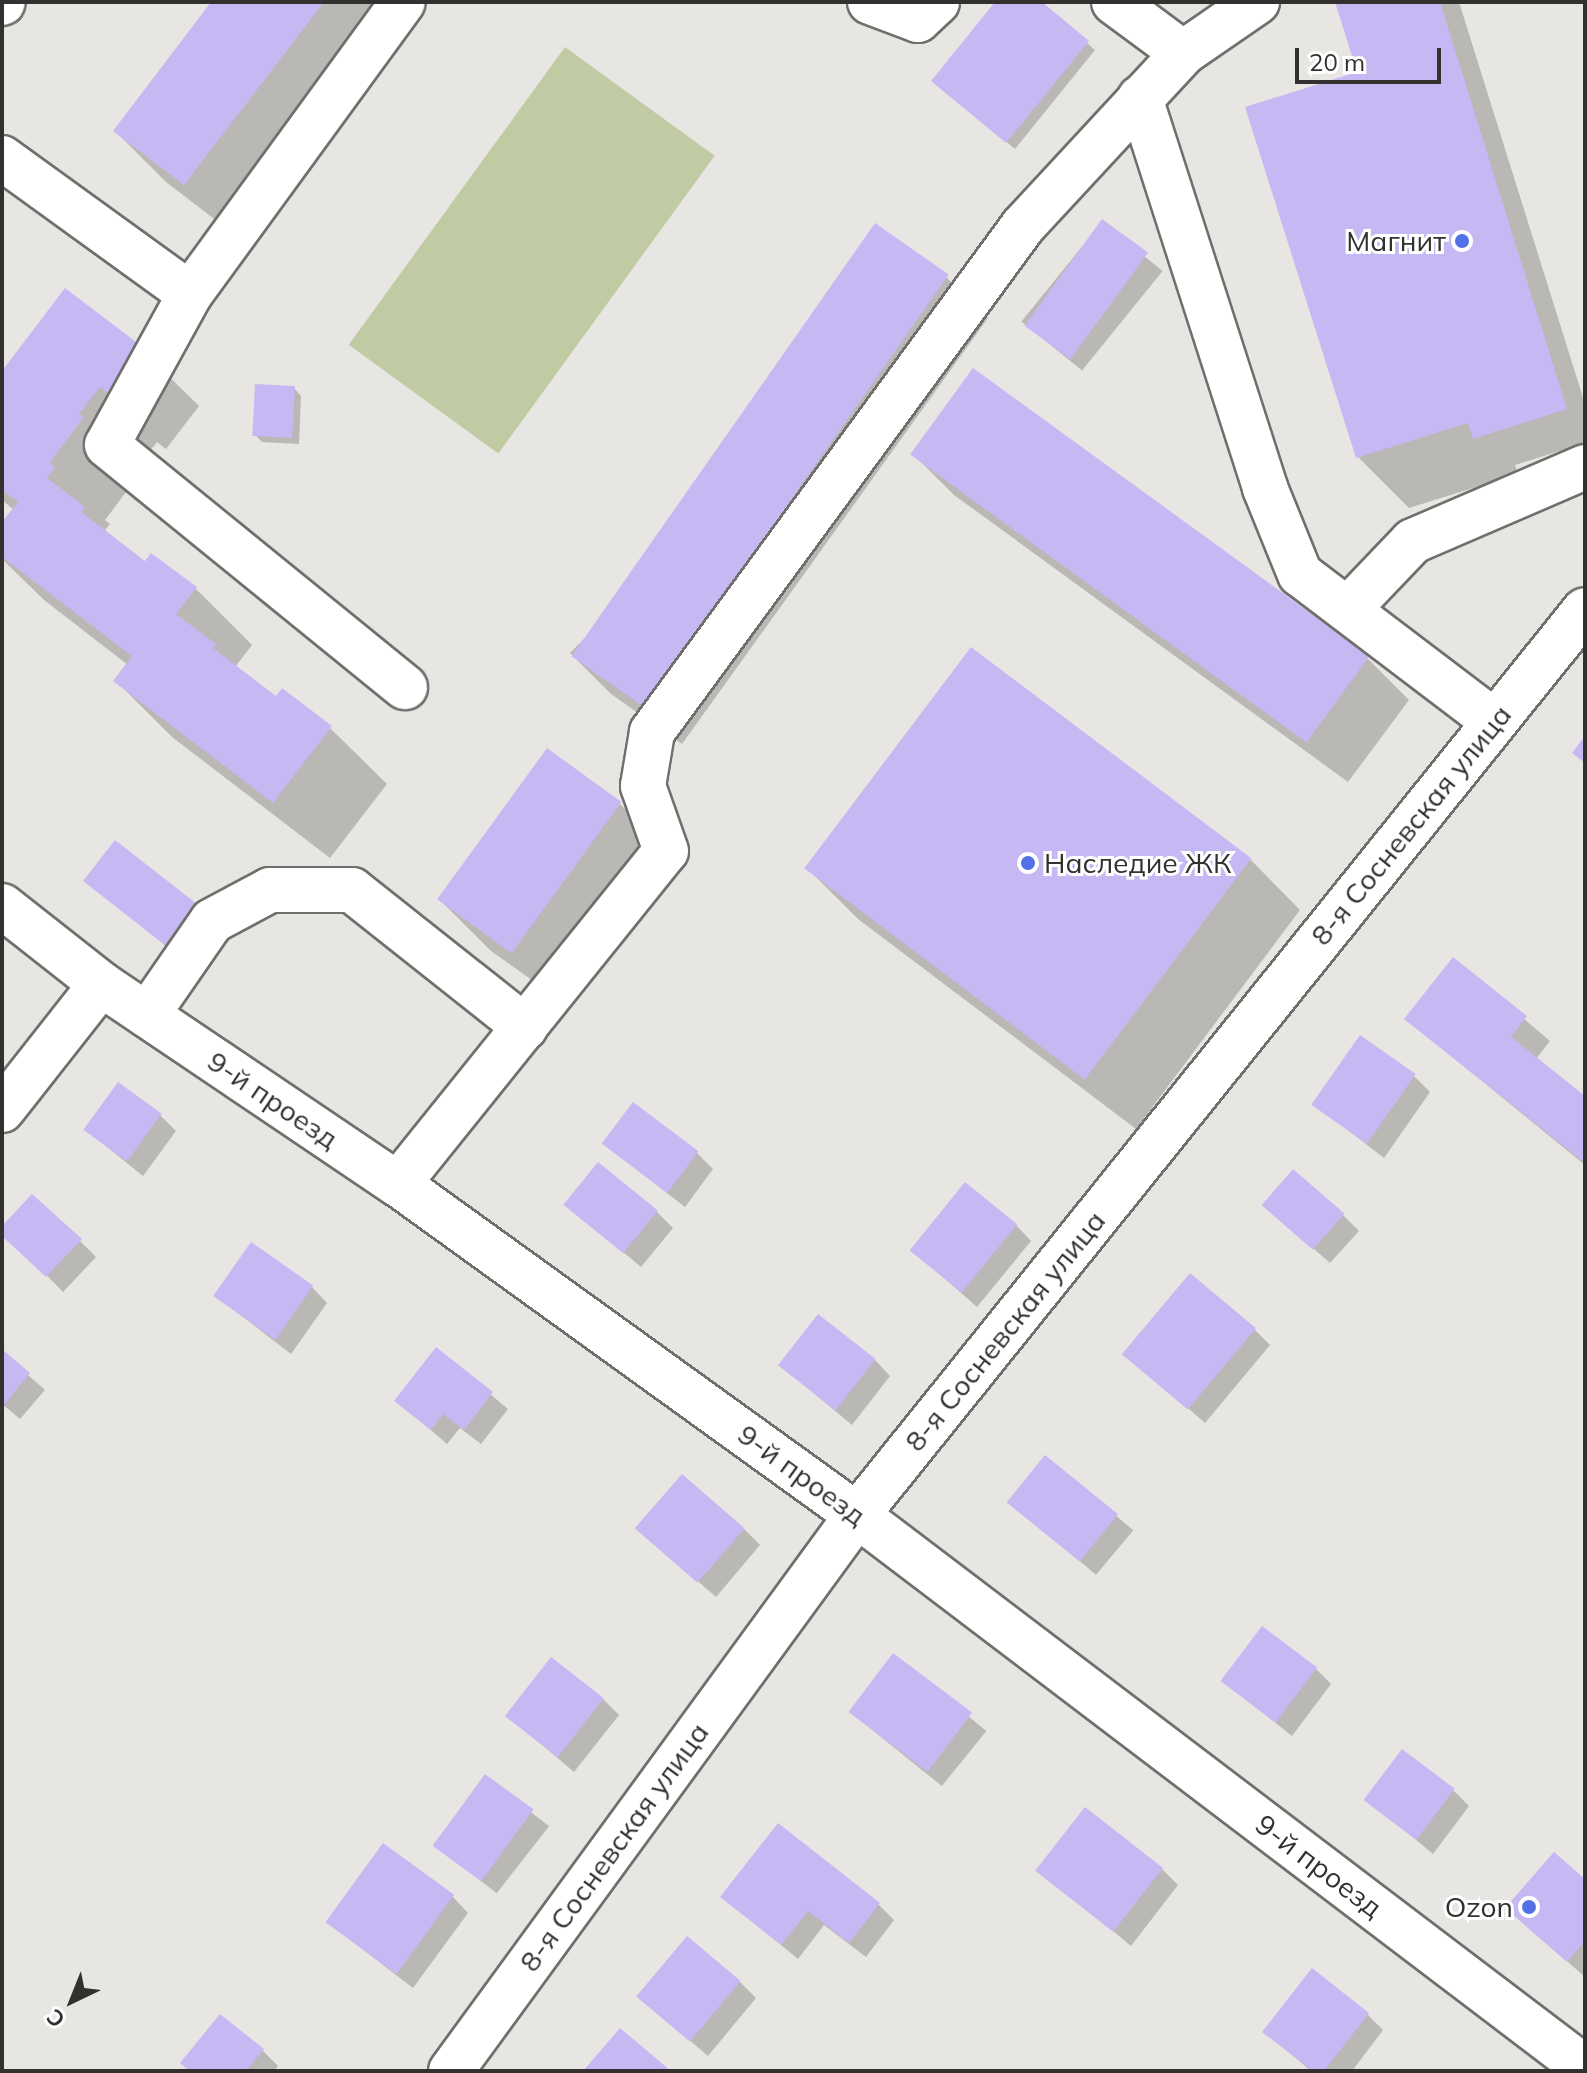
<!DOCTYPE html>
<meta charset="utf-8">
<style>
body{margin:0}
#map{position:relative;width:1587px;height:2073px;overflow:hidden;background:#e8e6e3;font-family:Mulish,sans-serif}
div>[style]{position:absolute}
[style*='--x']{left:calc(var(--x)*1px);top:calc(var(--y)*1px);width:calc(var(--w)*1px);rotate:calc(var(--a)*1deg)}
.green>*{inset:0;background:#c1cba3;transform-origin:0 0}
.shadow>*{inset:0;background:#0003;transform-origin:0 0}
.building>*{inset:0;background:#c6b8f3;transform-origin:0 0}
.roads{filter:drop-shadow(2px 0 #706f6c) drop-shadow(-2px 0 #706f6c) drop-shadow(0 2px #706f6c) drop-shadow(0 -2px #706f6c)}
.minor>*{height:44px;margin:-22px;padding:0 22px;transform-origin:22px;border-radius:22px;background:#fff}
.dots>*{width:22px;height:22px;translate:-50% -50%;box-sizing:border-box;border:4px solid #fff;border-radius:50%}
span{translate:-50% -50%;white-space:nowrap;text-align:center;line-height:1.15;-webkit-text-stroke:6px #fff;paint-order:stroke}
.poi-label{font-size:28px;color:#323130}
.right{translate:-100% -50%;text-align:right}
.left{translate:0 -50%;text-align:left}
.street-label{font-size:28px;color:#323130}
.frame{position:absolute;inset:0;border:4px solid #323130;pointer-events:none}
.north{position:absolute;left:32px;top:1961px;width:80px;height:80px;-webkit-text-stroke:6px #fff;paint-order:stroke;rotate:223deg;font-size:22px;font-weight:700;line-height:32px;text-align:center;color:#323130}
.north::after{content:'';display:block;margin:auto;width:28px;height:36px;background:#323130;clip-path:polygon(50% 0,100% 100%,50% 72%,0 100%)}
.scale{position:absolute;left:1295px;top:48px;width:146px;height:36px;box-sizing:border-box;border:4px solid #323130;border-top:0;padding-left:10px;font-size:24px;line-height:28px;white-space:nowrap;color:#323130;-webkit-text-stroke:6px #fff;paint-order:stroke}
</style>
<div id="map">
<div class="green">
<div style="left:565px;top:47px;width:185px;height:368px;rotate:36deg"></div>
</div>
<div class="shadow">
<div style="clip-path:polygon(214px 2px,413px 2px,235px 235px,166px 182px,115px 131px)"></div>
<div style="clip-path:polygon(998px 2px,1039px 2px,1095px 50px,1015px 149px,941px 88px)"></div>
<div style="clip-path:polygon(1337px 2px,1459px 2px,1585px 404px,1585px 443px,1515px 465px,1518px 474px,1409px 508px,1358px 457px,1362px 80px)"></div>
<div style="left:1102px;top:222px;width:78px;height:128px;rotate:39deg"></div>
<div style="clip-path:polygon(946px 277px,988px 318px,682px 744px,611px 694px,570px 653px)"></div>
<div style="clip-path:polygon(142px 350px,199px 406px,166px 449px,157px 442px,134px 471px,139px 475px,105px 520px,110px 524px,105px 530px,145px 564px,195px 588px,252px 645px,235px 667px,277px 698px,330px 728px,387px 784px,330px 858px,172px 737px,116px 681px,128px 665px,44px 600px,2px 559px,2px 526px,14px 510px,2px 500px,2px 375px)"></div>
<div style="clip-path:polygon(294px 388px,301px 396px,299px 444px,262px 442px,255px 435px)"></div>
<div style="clip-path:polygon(913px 454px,1368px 659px,1409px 700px,1348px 782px,954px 495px)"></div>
<div style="clip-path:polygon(547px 751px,620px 804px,671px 855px,564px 1003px,491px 951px,440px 900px)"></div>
<div style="left:115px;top:843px;width:124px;height:48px;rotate:39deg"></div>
<div style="clip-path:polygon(1250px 859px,1300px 910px,1136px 1129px,858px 919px,807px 868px)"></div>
<div style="clip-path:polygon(1453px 959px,1550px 1041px,1536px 1059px,1585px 1099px,1585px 1165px,1406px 1019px)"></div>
<div style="clip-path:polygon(1414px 1076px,1430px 1092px,1384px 1158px,1314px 1104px)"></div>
<div style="clip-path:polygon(160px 1115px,176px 1131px,143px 1176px,86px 1130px)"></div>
<div style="clip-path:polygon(604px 1144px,697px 1153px,713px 1169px,685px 1207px)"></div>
<div style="clip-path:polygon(566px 1204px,657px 1212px,673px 1228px,641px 1267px)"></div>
<div style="clip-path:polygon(1343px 1215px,1359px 1231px,1330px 1263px,1281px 1220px)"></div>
<div style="clip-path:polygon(1016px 1225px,1031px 1241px,977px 1307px,912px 1250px)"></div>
<div style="clip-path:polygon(2px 1229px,80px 1241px,96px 1257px,63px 1292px)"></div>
<div style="clip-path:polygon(312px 1287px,327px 1303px,291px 1354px,216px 1296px)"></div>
<div style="clip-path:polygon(1254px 1329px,1270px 1345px,1205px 1423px,1126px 1354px)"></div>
<div style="clip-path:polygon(437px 1350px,508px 1409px,481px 1444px,460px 1428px,447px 1444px,397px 1401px)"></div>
<div style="clip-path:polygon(2px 1352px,45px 1390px,20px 1419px,2px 1404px)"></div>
<div style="clip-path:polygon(875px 1360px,890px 1376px,852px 1425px,780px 1365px)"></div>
<div style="left:1046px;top:1457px;width:114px;height:58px;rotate:40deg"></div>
<div style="clip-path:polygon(638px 1529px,744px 1529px,760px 1545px,716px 1597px)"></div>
<div style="left:894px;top:1656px;width:119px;height:71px;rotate:39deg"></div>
<div style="clip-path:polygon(1315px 1668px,1331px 1684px,1292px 1736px,1223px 1681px)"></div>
<div style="clip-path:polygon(603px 1699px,619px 1715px,574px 1772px,508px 1716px)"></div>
<div style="left:486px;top:1777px;width:80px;height:85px;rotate:38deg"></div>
<div style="clip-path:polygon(1454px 1791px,1469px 1806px,1433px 1854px,1367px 1799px)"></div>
<div style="clip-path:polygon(1162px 1869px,1178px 1885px,1131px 1946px,1039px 1870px)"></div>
<div style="clip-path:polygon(1585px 1881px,1585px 1975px,1584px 1976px,1523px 1923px)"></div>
<div style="clip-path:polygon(453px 1897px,468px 1913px,413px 1988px,327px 1922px)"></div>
<div style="clip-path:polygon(723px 1897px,878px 1904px,894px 1920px,866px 1957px,824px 1925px,798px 1959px)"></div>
<div style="clip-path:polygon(740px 1982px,756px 1998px,708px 2056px,639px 1997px)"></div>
<div style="clip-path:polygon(1367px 2014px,1383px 2030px,1352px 2071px,1311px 2071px,1265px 2032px)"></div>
<div style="clip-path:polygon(262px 2050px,278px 2066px,274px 2071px,190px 2071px)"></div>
</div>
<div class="building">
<div style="clip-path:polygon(211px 2px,324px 2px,184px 185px,113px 131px)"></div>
<div style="clip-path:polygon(995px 2px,1042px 2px,1089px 41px,1006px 143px,931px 81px)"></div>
<div style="clip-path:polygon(1335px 2px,1440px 2px,1567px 409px,1473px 439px,1468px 423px,1356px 458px,1245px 107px,1357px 72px)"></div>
<div style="left:1102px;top:219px;width:57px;height:132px;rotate:36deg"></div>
<div style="left:875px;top:223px;width:90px;height:529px;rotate:35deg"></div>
<div style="clip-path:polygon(65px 288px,144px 348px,109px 394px,100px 387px,79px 414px,84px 417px,50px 462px,55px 467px,47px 478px,85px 507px,81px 512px,145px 561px,151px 553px,197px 587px,176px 614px,216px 644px,213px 648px,276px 696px,282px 688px,332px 726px,273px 803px,113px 681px,132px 656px,2px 557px,2px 522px,18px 502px,2px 490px,2px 371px)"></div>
<div style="left:973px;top:368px;width:490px;height:107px;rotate:36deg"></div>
<div style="left:255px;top:384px;width:40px;height:52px;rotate:3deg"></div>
<div style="left:971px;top:647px;width:351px;height:277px;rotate:37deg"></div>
<div style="clip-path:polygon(1585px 736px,1585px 763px,1572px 753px)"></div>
<div style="left:547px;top:748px;width:92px;height:187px;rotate:36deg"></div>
<div style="left:115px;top:840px;width:104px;height:52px;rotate:38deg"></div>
<div style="clip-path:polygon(1453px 957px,1527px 1016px,1511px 1037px,1585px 1096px,1585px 1163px,1404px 1019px)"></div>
<div style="left:1360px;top:1035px;width:68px;height:85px;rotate:35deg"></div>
<div style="left:118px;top:1082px;width:54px;height:59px;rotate:36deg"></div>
<div style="left:633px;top:1102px;width:82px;height:52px;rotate:37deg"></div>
<div style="left:598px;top:1162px;width:77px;height:55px;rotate:39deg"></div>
<div style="left:1293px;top:1169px;width:68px;height:48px;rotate:41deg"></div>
<div style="left:965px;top:1182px;width:67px;height:88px;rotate:39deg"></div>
<div style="clip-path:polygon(32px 1194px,82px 1239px,46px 1277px,2px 1236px,2px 1226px)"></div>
<div style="left:251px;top:1242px;width:76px;height:66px;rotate:35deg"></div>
<div style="left:1190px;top:1273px;width:86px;height:106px;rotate:40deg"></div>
<div style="left:818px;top:1314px;width:73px;height:65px;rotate:38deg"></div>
<div style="clip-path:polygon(436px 1347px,493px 1392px,464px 1430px,443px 1414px,431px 1430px,394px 1401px)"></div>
<div style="clip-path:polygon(2px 1349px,30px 1373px,4px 1405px,2px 1403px)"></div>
<div style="left:1045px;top:1455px;width:94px;height:61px;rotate:39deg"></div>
<div style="left:682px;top:1474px;width:83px;height:72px;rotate:41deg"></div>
<div style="left:1262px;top:1626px;width:69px;height:69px;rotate:37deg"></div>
<div style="left:893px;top:1653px;width:99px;height:74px;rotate:37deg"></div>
<div style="left:551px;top:1657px;width:67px;height:75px;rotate:38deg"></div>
<div style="left:1402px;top:1749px;width:66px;height:64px;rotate:37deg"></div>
<div style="left:485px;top:1774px;width:60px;height:89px;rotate:36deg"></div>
<div style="left:1085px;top:1807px;width:99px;height:81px;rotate:38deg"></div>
<div style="clip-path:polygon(778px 1823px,880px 1903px,849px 1943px,808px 1911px,781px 1945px,720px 1897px)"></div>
<div style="left:383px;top:1843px;width:88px;height:98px;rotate:36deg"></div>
<div style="clip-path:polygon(1554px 1852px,1585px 1879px,1585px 1941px,1567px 1962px,1505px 1908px)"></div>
<div style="left:687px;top:1936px;width:70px;height:79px;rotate:40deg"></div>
<div style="clip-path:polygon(1312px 1968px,1369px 2013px,1324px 2071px,1313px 2071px,1262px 2032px)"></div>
<div style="clip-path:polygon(220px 2014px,264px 2049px,246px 2071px,189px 2071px,180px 2063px)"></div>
<div style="clip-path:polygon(620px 2028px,671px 2071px,583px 2071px)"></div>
</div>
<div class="roads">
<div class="minor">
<div style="--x:870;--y:2;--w:51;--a:20.6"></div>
<div style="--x:918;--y:20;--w:26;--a:-43"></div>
<div style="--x:1114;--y:2;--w:86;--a:36.5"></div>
<div style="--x:1183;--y:53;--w:90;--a:-34.6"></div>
<div style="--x:2;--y:3;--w:1;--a:-45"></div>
<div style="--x:1140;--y:98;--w:410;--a:72.2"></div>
<div style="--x:1265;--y:488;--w:93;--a:67.9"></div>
<div style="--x:1300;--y:574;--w:243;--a:37.2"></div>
<div style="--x:2;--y:158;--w:232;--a:35.9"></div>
<div style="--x:190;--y:294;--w:172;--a:118.8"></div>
<div style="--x:107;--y:445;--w:384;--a:39.1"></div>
<div style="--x:190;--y:294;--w:361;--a:-53.9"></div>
<div style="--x:1348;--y:609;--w:94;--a:-46.3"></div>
<div style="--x:1413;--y:541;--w:187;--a:-23.3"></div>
<div style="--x:2;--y:906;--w:126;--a:38.2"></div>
<div style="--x:101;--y:984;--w:358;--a:34"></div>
<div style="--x:398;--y:1184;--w:566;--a:35.8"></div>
<div style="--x:857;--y:1515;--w:914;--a:37.22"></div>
<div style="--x:147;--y:1015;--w:114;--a:-55.3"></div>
<div style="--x:212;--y:921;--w:66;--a:-28.1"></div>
<div style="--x:270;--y:890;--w:82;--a:0"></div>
<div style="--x:352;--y:890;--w:221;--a:38.4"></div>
<div style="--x:2;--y:1110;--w:160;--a:-51.8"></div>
<div style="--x:398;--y:1184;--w:427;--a:-51.2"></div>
<div style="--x:666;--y:851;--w:69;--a:-109.5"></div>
<div style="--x:643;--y:786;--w:55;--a:-80.5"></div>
<div style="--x:652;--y:732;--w:627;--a:-53.75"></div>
<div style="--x:1023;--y:226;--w:236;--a:-47.2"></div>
<div style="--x:451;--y:2071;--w:688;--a:-53.86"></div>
<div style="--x:857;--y:1515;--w:1161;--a:-51.19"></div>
</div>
</div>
<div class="dots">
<div style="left:1462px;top:241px;background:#5271e6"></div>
<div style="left:1028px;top:863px;background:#5271e6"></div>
<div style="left:1529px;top:1907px;background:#5271e6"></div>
</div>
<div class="poi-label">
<span class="right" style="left:1446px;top:241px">Магнит</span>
<span class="left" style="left:1044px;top:863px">Наследие ЖК</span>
<span class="right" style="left:1513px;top:1907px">Ozon</span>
</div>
<div class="street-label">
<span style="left:1411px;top:825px;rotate:-51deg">8-я Сосневская улица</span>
<span style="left:273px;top:1100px;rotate:34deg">9-й проезд</span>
<span style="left:1005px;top:1331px;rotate:-51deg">8-я Сосневская улица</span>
<span style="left:802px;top:1475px;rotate:36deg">9-й проезд</span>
<span style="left:614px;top:1847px;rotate:-54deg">8-я Сосневская улица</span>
<span style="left:1319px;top:1866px;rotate:37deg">9-й проезд</span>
</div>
<div class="frame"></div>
<div class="north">С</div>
<div class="scale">20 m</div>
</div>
